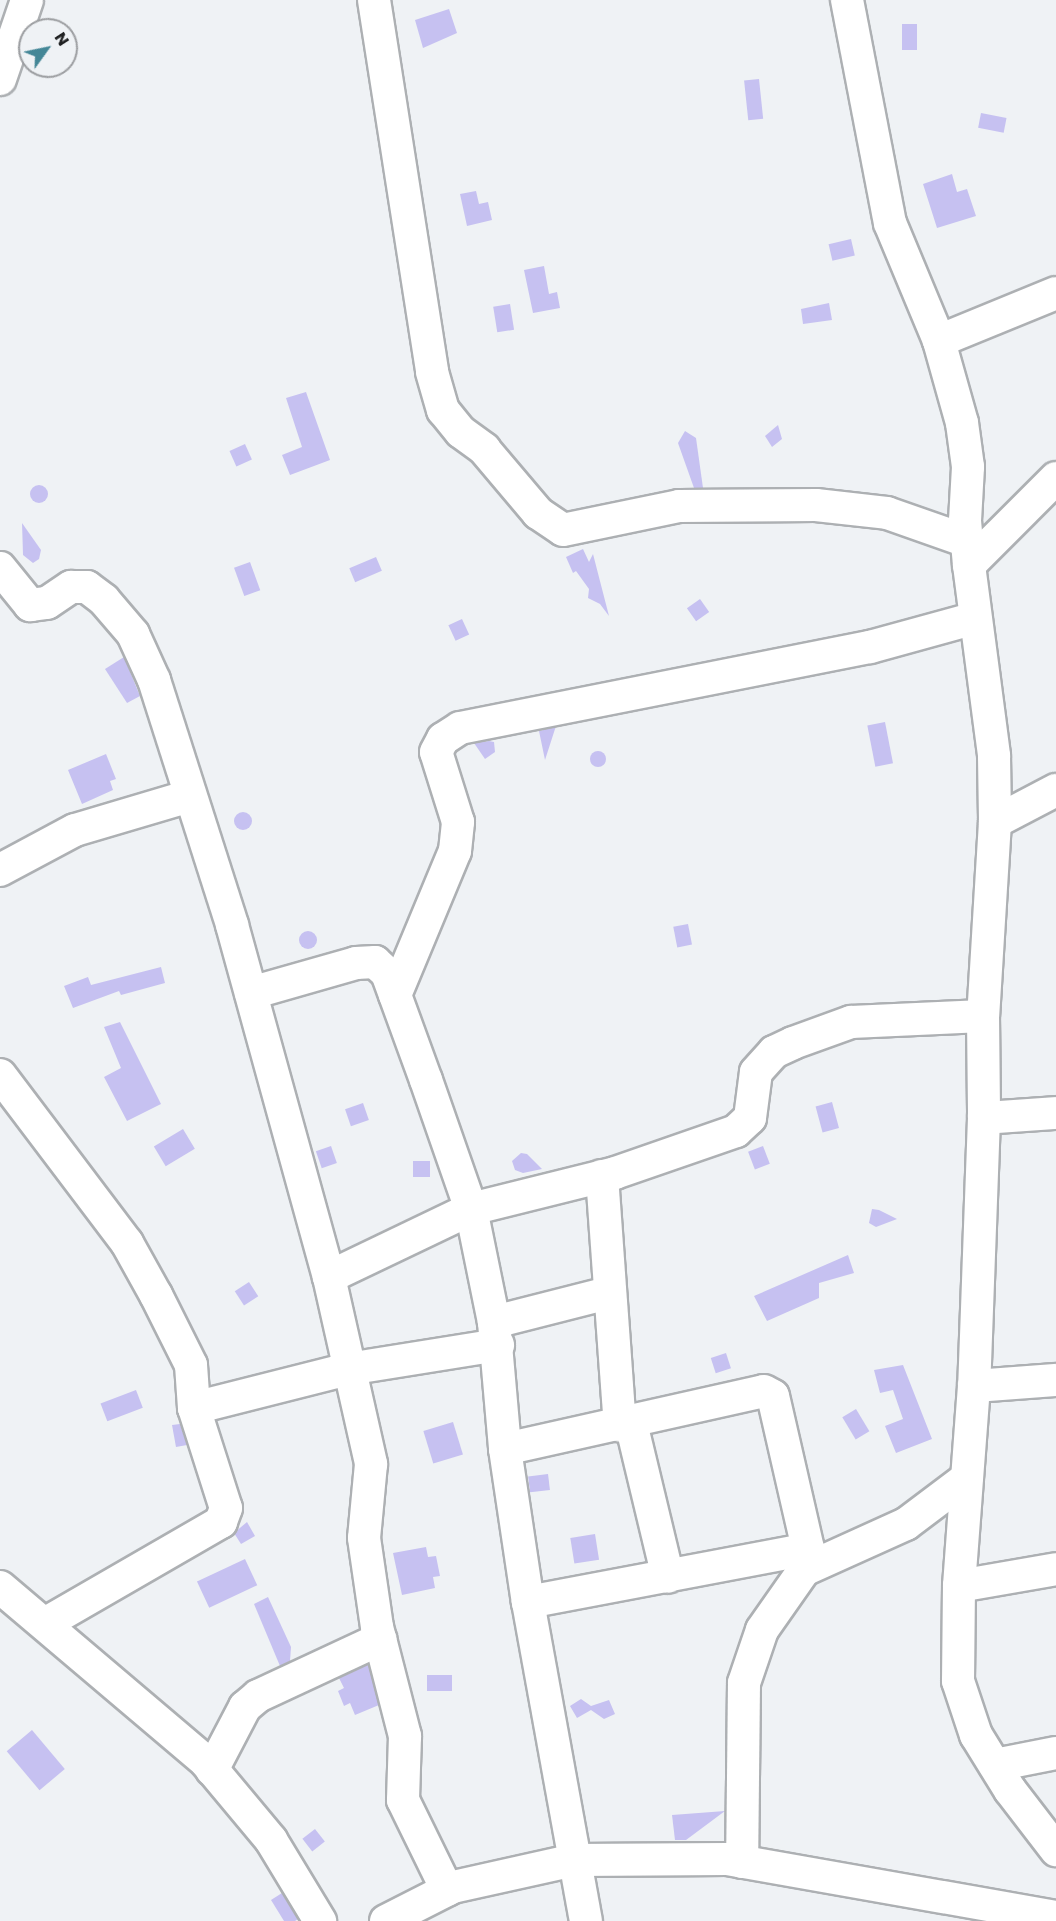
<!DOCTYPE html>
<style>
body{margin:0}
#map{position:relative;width:1056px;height:1921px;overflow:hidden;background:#eff2f5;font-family:Poppins,sans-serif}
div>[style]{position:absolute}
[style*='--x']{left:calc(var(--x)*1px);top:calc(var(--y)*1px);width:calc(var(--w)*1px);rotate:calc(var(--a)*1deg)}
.building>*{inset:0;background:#c6c1f1;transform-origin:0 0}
.round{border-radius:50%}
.roads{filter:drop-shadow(2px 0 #adb0b3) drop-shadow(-2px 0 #adb0b3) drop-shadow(0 2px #adb0b3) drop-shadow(0 -2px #adb0b3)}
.minor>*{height:32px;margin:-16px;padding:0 16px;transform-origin:16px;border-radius:16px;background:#fff}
span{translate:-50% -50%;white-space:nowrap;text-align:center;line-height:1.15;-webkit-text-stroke:4.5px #eff2f5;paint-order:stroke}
.north{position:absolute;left:18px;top:18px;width:60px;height:60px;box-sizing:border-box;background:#eff2f5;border:2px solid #9c9ea1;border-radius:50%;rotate:57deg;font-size:16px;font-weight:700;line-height:24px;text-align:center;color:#202122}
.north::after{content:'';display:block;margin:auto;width:21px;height:27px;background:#448797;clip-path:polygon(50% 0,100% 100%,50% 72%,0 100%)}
</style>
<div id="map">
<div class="building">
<div style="clip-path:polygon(449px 9px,457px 33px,423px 48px,415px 20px)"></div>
<div style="left:902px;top:24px;width:15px;height:26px"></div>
<div style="left:759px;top:79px;width:40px;height:15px;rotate:84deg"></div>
<div style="left:981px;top:113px;width:26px;height:15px;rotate:11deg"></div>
<div style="clip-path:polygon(952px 174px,957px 192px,967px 189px,976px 216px,937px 228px,923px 184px)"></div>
<div style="clip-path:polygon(476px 191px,479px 204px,488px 202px,492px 220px,467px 226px,460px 194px)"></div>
<div style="left:851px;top:239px;width:17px;height:23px;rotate:77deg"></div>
<div style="clip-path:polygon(544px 266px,549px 294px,557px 292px,560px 308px,533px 313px,524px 270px)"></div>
<div style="clip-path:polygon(829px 303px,832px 320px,803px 324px,801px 309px)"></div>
<div style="left:510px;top:304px;width:26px;height:17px;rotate:81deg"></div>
<div style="clip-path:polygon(306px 392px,330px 460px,290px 475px,282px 455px,302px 447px,286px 398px)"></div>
<div style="clip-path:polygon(778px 425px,782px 439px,772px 447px,765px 436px)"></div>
<div style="clip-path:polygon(685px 431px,696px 438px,703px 488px,694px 488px,678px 443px)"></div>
<div style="left:245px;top:444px;width:17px;height:17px;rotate:66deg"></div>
<div class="round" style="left:30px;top:485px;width:18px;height:18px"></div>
<div style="clip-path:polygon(22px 523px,41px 550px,39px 559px,33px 563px,23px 555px)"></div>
<div style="clip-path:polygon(583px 549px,589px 562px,593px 554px,609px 616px,600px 604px,588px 598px,589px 589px,576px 571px,573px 573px,566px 557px)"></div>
<div style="left:376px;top:557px;width:15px;height:29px;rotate:67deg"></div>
<div style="left:250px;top:562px;width:30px;height:17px;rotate:70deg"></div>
<div style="left:700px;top:599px;width:16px;height:16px;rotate:55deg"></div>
<div style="left:462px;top:619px;width:17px;height:15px;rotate:65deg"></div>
<div style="clip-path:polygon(124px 657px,140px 696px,127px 703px,105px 669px)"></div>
<div style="left:885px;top:722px;width:42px;height:18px;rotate:79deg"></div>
<div style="clip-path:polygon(556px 727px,555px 729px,545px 760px,539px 731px)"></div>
<div style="clip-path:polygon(489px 741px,494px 742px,495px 752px,485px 759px,474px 743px)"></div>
<div class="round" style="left:590px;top:751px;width:16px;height:16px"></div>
<div style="clip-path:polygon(106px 754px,116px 779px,110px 781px,113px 790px,82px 804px,68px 770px)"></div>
<div class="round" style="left:234px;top:812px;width:18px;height:18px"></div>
<div style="left:688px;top:924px;width:21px;height:15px;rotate:79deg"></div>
<div class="round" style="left:299px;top:931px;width:18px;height:18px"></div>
<div style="clip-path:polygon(161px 967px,165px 983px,121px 995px,119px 991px,73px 1008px,64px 986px,88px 977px,91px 985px)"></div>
<div style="clip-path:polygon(120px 1022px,161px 1104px,127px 1121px,104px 1077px,121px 1068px,104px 1027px)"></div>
<div style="left:832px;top:1102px;width:27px;height:17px;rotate:75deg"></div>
<div style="left:363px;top:1103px;width:18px;height:19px;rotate:71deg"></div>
<div style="left:183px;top:1129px;width:23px;height:34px;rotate:59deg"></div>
<div style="left:331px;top:1146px;width:18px;height:16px;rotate:71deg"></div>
<div style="left:763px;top:1146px;width:19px;height:16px;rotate:69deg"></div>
<div style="clip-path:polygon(521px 1153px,527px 1154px,542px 1169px,523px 1173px,515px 1170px,512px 1161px)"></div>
<div style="left:413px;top:1161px;width:17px;height:16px"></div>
<div style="clip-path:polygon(872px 1209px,879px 1210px,897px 1219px,876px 1227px,869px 1223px)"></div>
<div style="clip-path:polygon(848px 1255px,854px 1273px,819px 1283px,819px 1298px,767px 1321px,754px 1296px)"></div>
<div style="left:249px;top:1282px;width:17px;height:17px;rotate:57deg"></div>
<div style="left:726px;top:1353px;width:16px;height:16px;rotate:72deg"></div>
<div style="clip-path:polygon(903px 1365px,932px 1439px,896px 1453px,885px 1426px,903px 1419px,893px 1390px,880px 1393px,874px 1370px)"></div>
<div style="left:136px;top:1390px;width:19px;height:38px;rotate:69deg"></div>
<div style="left:856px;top:1409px;width:26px;height:16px;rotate:59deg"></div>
<div style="left:453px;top:1422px;width:34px;height:31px;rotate:73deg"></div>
<div style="clip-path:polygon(180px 1424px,187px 1445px,176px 1447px,172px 1425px)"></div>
<div style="left:548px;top:1474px;width:16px;height:20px;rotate:83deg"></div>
<div style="clip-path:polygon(247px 1522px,255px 1536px,241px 1544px,234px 1533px)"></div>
<div style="left:595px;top:1534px;width:26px;height:25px;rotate:81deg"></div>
<div style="clip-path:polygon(426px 1547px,428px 1557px,436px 1556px,440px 1576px,433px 1577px,435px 1588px,402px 1595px,393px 1553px)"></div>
<div style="left:245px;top:1559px;width:29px;height:53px;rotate:65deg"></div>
<div style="clip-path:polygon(268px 1597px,291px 1647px,290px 1661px,280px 1666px,254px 1604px)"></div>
<div style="clip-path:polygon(368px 1664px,379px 1705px,355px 1715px,350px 1703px,344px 1706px,338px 1691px,344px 1688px,339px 1678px)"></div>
<div style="left:452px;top:1675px;width:16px;height:25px;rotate:90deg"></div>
<div style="clip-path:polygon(581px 1699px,591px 1706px,609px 1700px,615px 1714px,604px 1719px,591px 1710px,577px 1718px,570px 1706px)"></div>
<div style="left:32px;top:1730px;width:51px;height:33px;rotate:50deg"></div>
<div style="clip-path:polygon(725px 1811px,686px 1840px,675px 1840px,672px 1815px)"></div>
<div style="left:315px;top:1829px;width:16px;height:16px;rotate:52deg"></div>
<div style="clip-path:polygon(282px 1893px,298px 1919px,295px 1921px,284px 1921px,271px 1900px)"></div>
</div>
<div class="roads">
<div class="minor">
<div style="--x:374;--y:0;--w:376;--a:81.1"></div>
<div style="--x:432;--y:372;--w:40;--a:74"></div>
<div style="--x:443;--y:410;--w:28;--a:51"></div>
<div style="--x:461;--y:432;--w:29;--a:36"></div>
<div style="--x:484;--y:449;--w:84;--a:49.8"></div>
<div style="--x:538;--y:513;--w:30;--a:34"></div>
<div style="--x:563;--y:530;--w:118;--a:-11.7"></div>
<div style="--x:679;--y:506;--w:137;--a:-0.4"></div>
<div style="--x:816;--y:505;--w:71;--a:6.4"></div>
<div style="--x:887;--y:513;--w:85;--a:19.3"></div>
<div style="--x:847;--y:0;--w:227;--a:79.1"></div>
<div style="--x:890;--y:223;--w:128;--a:67.4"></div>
<div style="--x:939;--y:341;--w:85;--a:74.3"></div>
<div style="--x:962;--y:423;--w:44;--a:82.2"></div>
<div style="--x:968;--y:467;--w:54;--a:93.2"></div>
<div style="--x:965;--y:521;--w:44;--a:84.8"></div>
<div style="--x:969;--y:565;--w:193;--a:82.5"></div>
<div style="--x:994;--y:756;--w:66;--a:89.1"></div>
<div style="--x:995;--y:822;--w:194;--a:93.5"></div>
<div style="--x:983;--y:1016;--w:102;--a:89.4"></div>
<div style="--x:984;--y:1118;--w:268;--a:92.1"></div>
<div style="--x:974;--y:1386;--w:201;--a:94.3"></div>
<div style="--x:959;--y:1586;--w:95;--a:90.6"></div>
<div style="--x:958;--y:1681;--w:57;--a:71.6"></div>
<div style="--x:976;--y:1735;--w:65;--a:58.3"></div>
<div style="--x:1010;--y:1790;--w:76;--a:52.5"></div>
<div style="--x:0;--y:79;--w:83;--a:-71.1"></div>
<div style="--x:939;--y:341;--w:126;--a:-22.3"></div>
<div style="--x:969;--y:565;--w:123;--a:-45"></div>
<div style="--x:0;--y:568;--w:48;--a:51"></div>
<div style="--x:30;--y:605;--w:17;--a:-7"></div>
<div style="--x:47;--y:603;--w:29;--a:-34"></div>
<div style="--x:71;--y:587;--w:16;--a:0"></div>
<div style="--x:87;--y:587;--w:21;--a:37"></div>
<div style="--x:104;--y:600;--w:45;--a:49.5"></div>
<div style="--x:133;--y:634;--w:51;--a:65.5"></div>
<div style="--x:154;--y:680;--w:257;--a:72.3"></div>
<div style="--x:232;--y:925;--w:365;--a:74.6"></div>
<div style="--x:329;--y:1277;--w:192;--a:77.3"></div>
<div style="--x:371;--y:1464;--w:74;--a:95.4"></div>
<div style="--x:364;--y:1538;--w:90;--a:81.7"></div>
<div style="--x:377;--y:1627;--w:113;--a:75.6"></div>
<div style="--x:405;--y:1736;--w:64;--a:91.8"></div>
<div style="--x:403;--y:1800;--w:100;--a:63.9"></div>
<div style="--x:995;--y:822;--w:69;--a:-27.7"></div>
<div style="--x:0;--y:870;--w:85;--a:-28.1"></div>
<div style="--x:75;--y:830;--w:120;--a:-16.5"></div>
<div style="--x:251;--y:993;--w:109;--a:-15.9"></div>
<div style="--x:356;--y:963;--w:19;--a:-3"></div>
<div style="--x:375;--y:962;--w:16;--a:43"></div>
<div style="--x:387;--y:973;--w:114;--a:70"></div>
<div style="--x:426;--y:1080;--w:137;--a:70.8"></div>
<div style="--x:471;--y:1209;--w:115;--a:78.5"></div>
<div style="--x:494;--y:1322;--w:127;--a:85"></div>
<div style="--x:505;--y:1449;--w:155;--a:81.5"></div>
<div style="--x:528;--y:1602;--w:324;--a:79.7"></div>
<div style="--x:395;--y:995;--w:156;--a:-67.4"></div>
<div style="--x:455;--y:851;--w:29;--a:-84"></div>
<div style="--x:458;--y:822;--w:73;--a:-107.4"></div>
<div style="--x:436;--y:752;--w:15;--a:-62"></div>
<div style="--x:443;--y:739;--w:20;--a:-33"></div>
<div style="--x:460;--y:728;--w:418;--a:-11.2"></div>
<div style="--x:870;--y:647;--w:109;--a:-15.4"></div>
<div style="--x:0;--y:1075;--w:211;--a:52.9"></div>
<div style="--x:127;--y:1243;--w:60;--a:60.9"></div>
<div style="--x:156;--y:1295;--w:78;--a:63.4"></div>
<div style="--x:191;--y:1365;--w:43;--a:86"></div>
<div style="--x:194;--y:1408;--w:105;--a:72.3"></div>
<div style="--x:226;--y:1508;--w:15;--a:110"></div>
<div style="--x:221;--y:1522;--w:202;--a:150"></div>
<div style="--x:984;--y:1118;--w:72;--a:-4"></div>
<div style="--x:602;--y:1176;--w:250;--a:85.9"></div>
<div style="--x:329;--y:1277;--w:157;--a:-25.6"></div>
<div style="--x:471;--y:1209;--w:148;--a:-14"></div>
<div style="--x:615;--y:1173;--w:128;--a:-19.1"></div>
<div style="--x:736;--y:1131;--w:19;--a:-43"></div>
<div style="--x:750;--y:1118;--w:46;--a:-82.6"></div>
<div style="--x:756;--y:1072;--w:27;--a:-48"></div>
<div style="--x:774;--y:1052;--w:21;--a:-25"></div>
<div style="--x:793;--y:1043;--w:62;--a:-19.9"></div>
<div style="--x:851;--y:1022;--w:132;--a:-2.6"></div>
<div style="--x:494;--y:1322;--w:118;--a:-14.3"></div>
<div style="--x:974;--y:1386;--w:82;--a:-4.2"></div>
<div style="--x:194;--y:1408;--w:159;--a:-14.2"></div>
<div style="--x:348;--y:1369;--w:152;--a:-9.1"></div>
<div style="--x:631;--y:1423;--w:158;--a:76.5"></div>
<div style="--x:505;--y:1449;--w:265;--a:-12.6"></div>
<div style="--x:764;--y:1391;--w:10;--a:29"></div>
<div style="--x:773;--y:1396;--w:157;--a:77.1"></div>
<div style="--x:808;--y:1549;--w:21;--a:101"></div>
<div style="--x:804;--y:1570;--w:73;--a:125"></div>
<div style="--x:762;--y:1630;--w:56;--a:108.8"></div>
<div style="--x:744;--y:1683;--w:179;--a:90.6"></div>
<div style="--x:804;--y:1570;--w:112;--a:-24.3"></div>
<div style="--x:906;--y:1524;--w:76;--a:-37"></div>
<div style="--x:959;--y:1586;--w:98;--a:-9.9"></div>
<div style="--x:0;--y:1587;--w:270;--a:40.3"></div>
<div style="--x:206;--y:1762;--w:102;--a:50.2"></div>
<div style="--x:271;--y:1840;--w:95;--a:58.8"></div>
<div style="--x:528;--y:1602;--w:285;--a:-10.7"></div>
<div style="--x:995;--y:1765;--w:62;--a:-11.1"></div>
<div style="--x:212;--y:1770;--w:71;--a:-62.4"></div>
<div style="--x:245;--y:1707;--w:17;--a:-40"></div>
<div style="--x:258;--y:1696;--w:135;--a:-25"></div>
<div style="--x:386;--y:1921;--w:75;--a:-26.9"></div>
<div style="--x:453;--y:1887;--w:125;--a:-12.5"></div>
<div style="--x:575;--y:1860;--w:152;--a:-0.4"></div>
<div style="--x:727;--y:1859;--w:334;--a:10"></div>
</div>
</div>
<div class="north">N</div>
</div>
